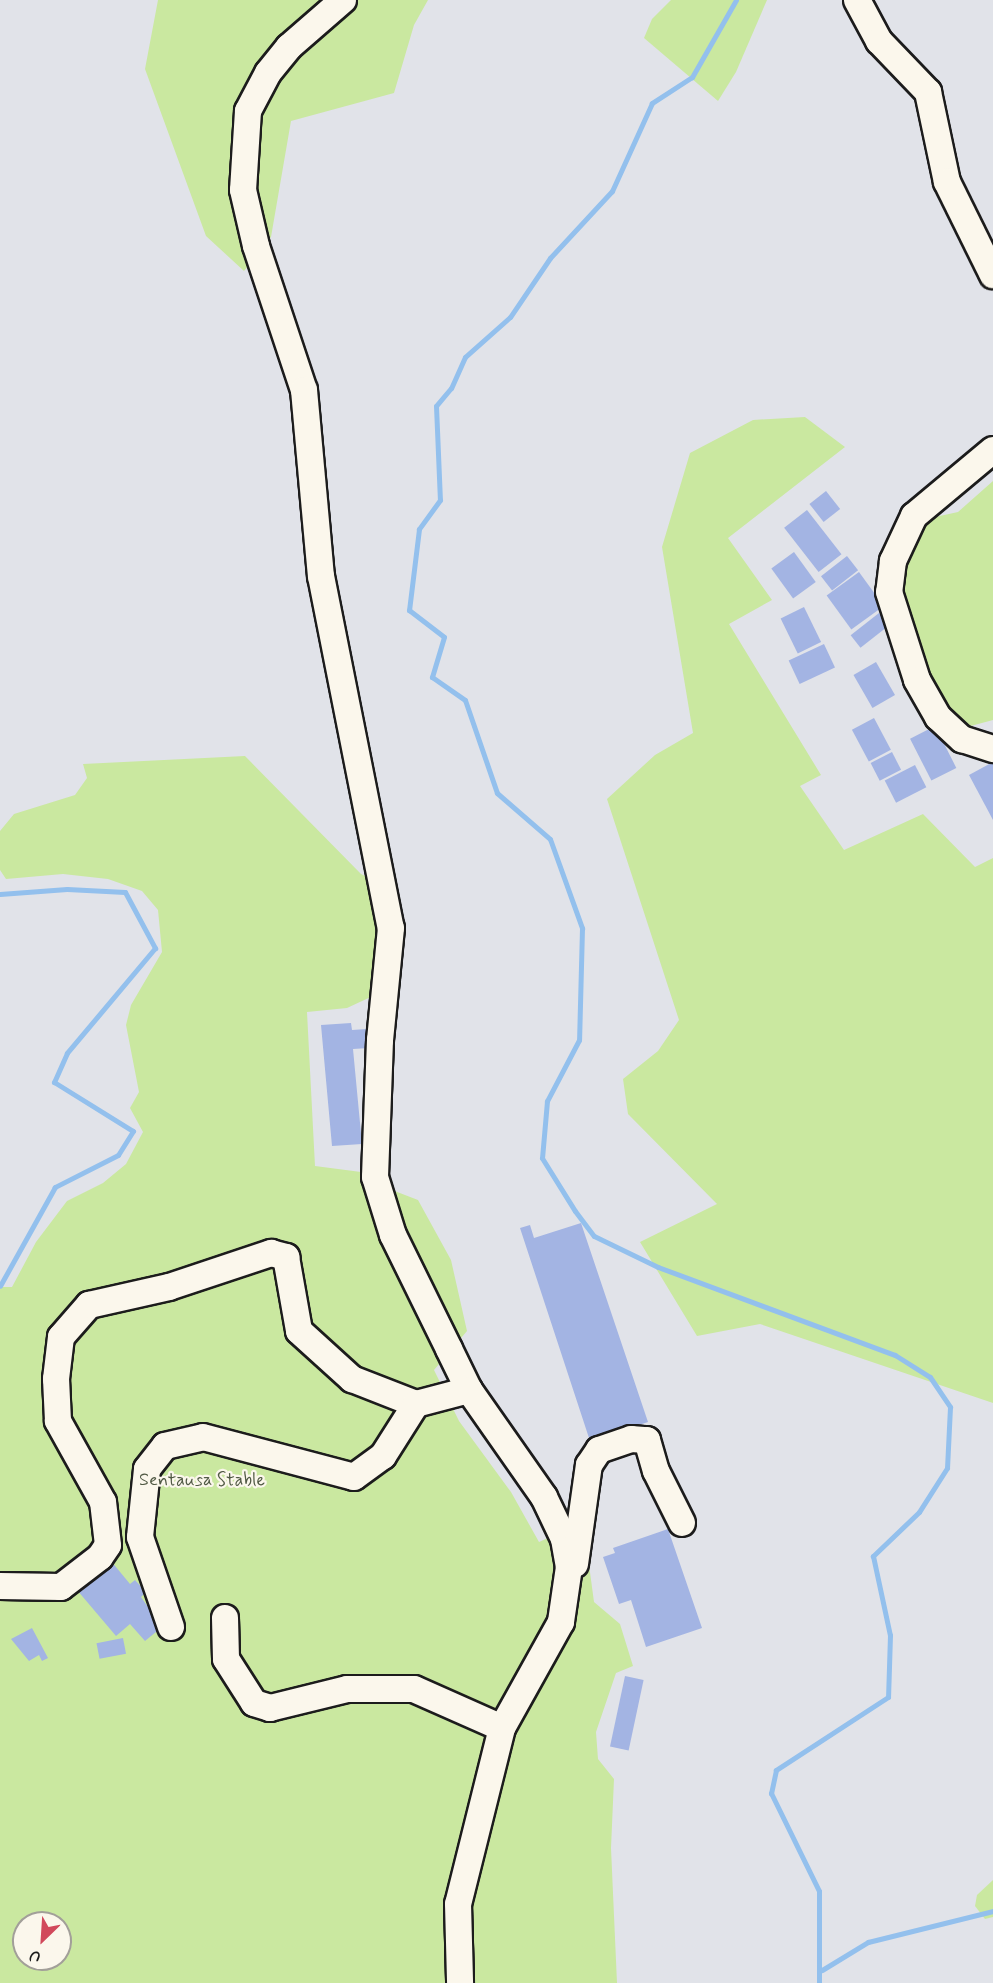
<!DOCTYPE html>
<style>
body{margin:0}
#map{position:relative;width:993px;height:1983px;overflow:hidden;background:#e1e3e9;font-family:Mynerve,sans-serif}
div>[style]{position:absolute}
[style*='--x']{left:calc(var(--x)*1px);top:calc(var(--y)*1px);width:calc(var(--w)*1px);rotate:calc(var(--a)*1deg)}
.green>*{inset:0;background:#cae8a0}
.stream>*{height:5px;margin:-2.5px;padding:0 2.5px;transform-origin:2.5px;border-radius:2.5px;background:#93c0ed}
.building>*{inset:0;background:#a3b4e3;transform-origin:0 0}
.roads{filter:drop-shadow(2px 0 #1c1c1c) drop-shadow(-2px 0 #1c1c1c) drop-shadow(0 2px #1c1c1c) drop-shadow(0 -2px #1c1c1c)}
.minor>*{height:26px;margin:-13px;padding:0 13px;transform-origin:13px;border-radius:13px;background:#fbf7ec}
span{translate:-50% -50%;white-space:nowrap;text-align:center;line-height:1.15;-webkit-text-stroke:4.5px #fbf7ec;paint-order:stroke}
.park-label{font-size:18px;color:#505944}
.north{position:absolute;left:12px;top:1911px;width:60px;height:60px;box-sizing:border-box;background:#fbf7ec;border:2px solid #a29f99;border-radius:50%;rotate:205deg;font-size:16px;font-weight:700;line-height:24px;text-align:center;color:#1c1c1c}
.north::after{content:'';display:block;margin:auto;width:21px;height:27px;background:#d1495b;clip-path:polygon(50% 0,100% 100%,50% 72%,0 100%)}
</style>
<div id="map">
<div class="green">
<div style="clip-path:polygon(158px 0,428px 0,414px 25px,394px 93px,291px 121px,271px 237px,244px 271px,206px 236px,145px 69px)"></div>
<div style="clip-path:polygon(671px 0,767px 0,736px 72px,718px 101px,644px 38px,652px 19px)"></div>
<div style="clip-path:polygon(805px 417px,845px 447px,728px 538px,772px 600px,729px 624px,821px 775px,800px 786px,844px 850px,923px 814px,975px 867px,993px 858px,993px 1403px,760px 1324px,697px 1336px,640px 1242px,717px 1204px,628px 1114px,623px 1079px,658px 1051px,679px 1020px,607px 799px,655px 755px,693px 733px,662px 547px,690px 453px,753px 420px)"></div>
<div style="clip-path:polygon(993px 481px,993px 720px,967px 727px,953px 722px,900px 610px,903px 554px,926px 519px,958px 512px)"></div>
<div style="clip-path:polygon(evenodd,245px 756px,361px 874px,375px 881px,381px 949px,375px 995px,347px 1008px,307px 1012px,315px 1166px,384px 1175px,392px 1190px,418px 1200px,451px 1260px,467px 1331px,434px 1370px,459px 1421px,511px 1492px,539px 1542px,573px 1527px,585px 1535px,594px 1602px,620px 1624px,633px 1666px,616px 1673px,596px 1732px,598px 1759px,614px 1779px,611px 1848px,617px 1983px,0 1983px,0 1287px,12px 1287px,36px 1242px,67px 1201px,103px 1183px,126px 1164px,143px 1132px,130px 1108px,139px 1092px,126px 1025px,131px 1005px,162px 952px,158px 910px,142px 891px,108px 879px,63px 874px,6px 879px,0 870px,0 831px,14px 814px,75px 795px,87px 778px,83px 764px,245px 756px,24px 1923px,60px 1923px,60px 1959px,24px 1959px,24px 1923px)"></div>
<div style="clip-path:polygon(993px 1880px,993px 1917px,985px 1919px,975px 1906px,977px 1895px)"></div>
</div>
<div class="stream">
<div style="--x:736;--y:0;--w:89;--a:119.7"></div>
<div style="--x:692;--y:77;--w:48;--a:147"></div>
<div style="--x:652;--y:103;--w:97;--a:114.4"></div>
<div style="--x:612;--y:191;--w:91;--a:132.8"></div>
<div style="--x:550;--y:258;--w:71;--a:124.1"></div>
<div style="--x:510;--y:317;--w:60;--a:138.4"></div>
<div style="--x:465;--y:357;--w:34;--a:114"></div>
<div style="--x:451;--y:388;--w:23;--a:130"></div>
<div style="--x:436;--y:406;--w:94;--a:87.6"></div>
<div style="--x:440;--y:500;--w:36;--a:126"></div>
<div style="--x:419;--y:529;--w:82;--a:97"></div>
<div style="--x:409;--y:610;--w:44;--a:37.6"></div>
<div style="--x:444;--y:637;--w:42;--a:106.7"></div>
<div style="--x:432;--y:677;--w:40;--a:34.9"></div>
<div style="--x:465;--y:700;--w:98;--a:71"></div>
<div style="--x:497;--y:793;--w:70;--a:41"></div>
<div style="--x:550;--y:839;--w:95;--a:70.2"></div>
<div style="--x:582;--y:928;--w:112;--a:91.5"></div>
<div style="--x:579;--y:1040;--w:69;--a:117.7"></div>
<div style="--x:547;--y:1101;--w:57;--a:95"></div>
<div style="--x:542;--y:1158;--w:62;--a:58.1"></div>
<div style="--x:575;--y:1211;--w:31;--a:53"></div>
<div style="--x:594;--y:1236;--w:71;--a:25.8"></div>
<div style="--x:658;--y:1267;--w:253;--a:20.4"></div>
<div style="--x:895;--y:1355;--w:41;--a:32.2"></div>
<div style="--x:930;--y:1377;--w:36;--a:56"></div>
<div style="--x:950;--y:1407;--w:61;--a:92.8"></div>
<div style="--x:947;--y:1468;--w:52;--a:122.5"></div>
<div style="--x:919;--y:1512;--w:64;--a:136.3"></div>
<div style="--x:873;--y:1556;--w:81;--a:77.9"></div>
<div style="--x:890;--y:1635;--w:62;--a:91.8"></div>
<div style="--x:888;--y:1697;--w:134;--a:146.9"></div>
<div style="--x:776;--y:1770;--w:24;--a:102"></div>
<div style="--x:771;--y:1793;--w:109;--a:63.9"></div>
<div style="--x:819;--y:1891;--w:92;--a:90"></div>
<div style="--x:0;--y:894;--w:67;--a:-4.3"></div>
<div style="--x:67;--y:889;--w:58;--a:3"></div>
<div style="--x:125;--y:892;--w:64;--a:61.8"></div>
<div style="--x:155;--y:948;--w:137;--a:130"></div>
<div style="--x:67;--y:1053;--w:32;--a:114"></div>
<div style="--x:54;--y:1082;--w:93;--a:31.8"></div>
<div style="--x:133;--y:1131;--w:28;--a:122"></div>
<div style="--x:118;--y:1155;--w:71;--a:153.1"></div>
<div style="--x:55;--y:1187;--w:113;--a:119.1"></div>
<div style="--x:822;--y:1970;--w:54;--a:-31.3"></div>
<div style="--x:868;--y:1942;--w:129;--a:-13.9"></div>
</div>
<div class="building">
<div style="left:826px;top:491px;width:23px;height:21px;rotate:52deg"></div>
<div style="left:807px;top:510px;width:56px;height:29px;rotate:52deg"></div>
<div style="left:794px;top:552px;width:37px;height:28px;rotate:54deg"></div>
<div style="left:847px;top:556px;width:18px;height:33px;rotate:52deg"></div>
<div style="left:859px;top:572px;width:42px;height:40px;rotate:54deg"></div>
<div style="left:804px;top:607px;width:39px;height:26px;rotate:64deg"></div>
<div style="left:879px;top:613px;width:16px;height:36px;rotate:52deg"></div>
<div style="left:824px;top:644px;width:26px;height:39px;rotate:65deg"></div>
<div style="left:876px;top:662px;width:38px;height:26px;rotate:60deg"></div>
<div style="left:874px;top:718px;width:36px;height:25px;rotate:62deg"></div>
<div style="left:935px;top:726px;width:47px;height:28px;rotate:63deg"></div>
<div style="left:892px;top:752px;width:20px;height:24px;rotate:63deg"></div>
<div style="clip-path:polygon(993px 762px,993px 820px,969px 775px)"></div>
<div style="left:915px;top:765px;width:25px;height:34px;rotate:63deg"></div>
<div style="clip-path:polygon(351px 1023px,352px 1030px,367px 1029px,369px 1048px,353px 1049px,362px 1144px,332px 1146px,321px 1025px)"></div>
<div style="clip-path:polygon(581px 1223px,648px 1422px,590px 1441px,520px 1228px,530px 1225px,534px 1238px)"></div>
<div style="clip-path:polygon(668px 1529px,702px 1628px,646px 1647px,631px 1600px,619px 1604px,603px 1557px,615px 1553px,613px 1548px)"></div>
<div style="clip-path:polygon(111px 1561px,130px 1584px,135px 1580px,146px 1592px,141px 1597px,162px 1627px,145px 1641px,130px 1624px,116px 1636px,77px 1590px)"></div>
<div style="clip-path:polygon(32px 1628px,48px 1658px,42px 1661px,39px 1655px,29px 1661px,11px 1639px)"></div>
<div style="left:123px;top:1638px;width:16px;height:27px;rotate:79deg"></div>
<div style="left:625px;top:1676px;width:19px;height:72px;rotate:12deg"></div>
</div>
<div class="roads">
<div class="minor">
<div style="--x:343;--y:0;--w:72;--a:139"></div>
<div style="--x:289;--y:47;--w:33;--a:129"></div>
<div style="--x:268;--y:73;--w:43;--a:117.8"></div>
<div style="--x:248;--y:111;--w:79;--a:93.6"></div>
<div style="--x:243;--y:190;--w:57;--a:76.9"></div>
<div style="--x:256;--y:246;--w:152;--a:71.6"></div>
<div style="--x:304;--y:390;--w:187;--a:84.8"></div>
<div style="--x:321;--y:576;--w:359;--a:78.8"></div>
<div style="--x:391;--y:928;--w:113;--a:95.6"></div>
<div style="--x:380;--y:1040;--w:137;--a:92.1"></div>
<div style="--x:375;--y:1177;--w:61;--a:72.8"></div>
<div style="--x:393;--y:1235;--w:127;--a:63.8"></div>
<div style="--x:449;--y:1349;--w:46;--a:64"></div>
<div style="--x:469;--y:1390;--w:131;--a:55"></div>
<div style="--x:544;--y:1497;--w:47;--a:64.5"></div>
<div style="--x:564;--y:1539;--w:28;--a:80"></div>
<div style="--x:569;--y:1567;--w:56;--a:98.3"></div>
<div style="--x:561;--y:1622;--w:121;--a:119.1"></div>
<div style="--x:502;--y:1728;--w:181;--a:104"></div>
<div style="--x:458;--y:1904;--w:79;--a:88.5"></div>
<div style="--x:857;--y:0;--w:47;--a:61.8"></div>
<div style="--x:879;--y:41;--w:71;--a:46.1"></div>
<div style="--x:928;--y:92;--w:92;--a:78.1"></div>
<div style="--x:947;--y:182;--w:104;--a:63.7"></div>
<div style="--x:993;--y:450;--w:103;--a:140.1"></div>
<div style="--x:914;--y:516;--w:50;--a:115"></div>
<div style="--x:893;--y:561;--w:31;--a:97"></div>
<div style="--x:889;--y:592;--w:92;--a:72.3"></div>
<div style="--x:917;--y:680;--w:43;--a:60.4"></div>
<div style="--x:938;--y:717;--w:33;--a:43"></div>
<div style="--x:962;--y:739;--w:33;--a:18"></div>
<div style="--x:575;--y:1564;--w:100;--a:-82"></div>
<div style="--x:589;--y:1465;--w:18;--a:-56"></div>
<div style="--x:599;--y:1450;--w:34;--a:-19"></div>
<div style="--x:631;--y:1439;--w:16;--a:4"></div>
<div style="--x:647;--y:1440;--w:32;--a:74"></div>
<div style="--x:656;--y:1471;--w:58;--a:63.4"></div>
<div style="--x:0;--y:1586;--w:61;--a:0.9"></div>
<div style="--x:61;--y:1587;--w:49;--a:-37.6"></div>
<div style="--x:100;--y:1557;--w:14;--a:-56"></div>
<div style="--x:108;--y:1545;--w:43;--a:-96.6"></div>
<div style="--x:103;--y:1502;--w:93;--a:-119.1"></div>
<div style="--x:58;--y:1421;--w:42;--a:-92.7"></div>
<div style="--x:56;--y:1379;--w:42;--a:-83.2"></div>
<div style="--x:61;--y:1337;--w:43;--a:-48.8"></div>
<div style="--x:89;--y:1305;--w:82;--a:-12.7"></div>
<div style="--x:169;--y:1287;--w:108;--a:-18.4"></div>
<div style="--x:271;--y:1253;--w:16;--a:15"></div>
<div style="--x:286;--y:1257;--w:75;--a:80"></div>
<div style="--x:299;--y:1331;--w:72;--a:42.2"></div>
<div style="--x:352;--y:1379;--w:69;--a:21.3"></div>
<div style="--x:225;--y:1618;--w:41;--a:88.6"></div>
<div style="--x:226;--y:1659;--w:52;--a:57.5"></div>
<div style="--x:254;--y:1703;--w:17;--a:17"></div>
<div style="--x:270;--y:1708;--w:79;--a:-13.9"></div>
<div style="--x:347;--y:1689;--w:67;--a:0"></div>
<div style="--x:414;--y:1689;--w:96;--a:23.9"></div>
<div style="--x:171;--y:1627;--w:95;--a:-109"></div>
<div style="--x:140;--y:1537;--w:68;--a:-84.1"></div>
<div style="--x:147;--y:1469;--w:29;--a:-52"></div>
<div style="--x:165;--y:1446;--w:39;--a:-13"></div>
<div style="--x:203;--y:1437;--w:156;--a:14.8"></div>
<div style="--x:354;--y:1477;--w:36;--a:-36"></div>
<div style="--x:383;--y:1456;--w:62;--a:-57.6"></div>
<div style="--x:416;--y:1404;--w:55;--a:-14.8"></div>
</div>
</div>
<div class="park-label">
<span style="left:202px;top:1480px">Sentausa Stable</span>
</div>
<div class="north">U</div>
</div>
